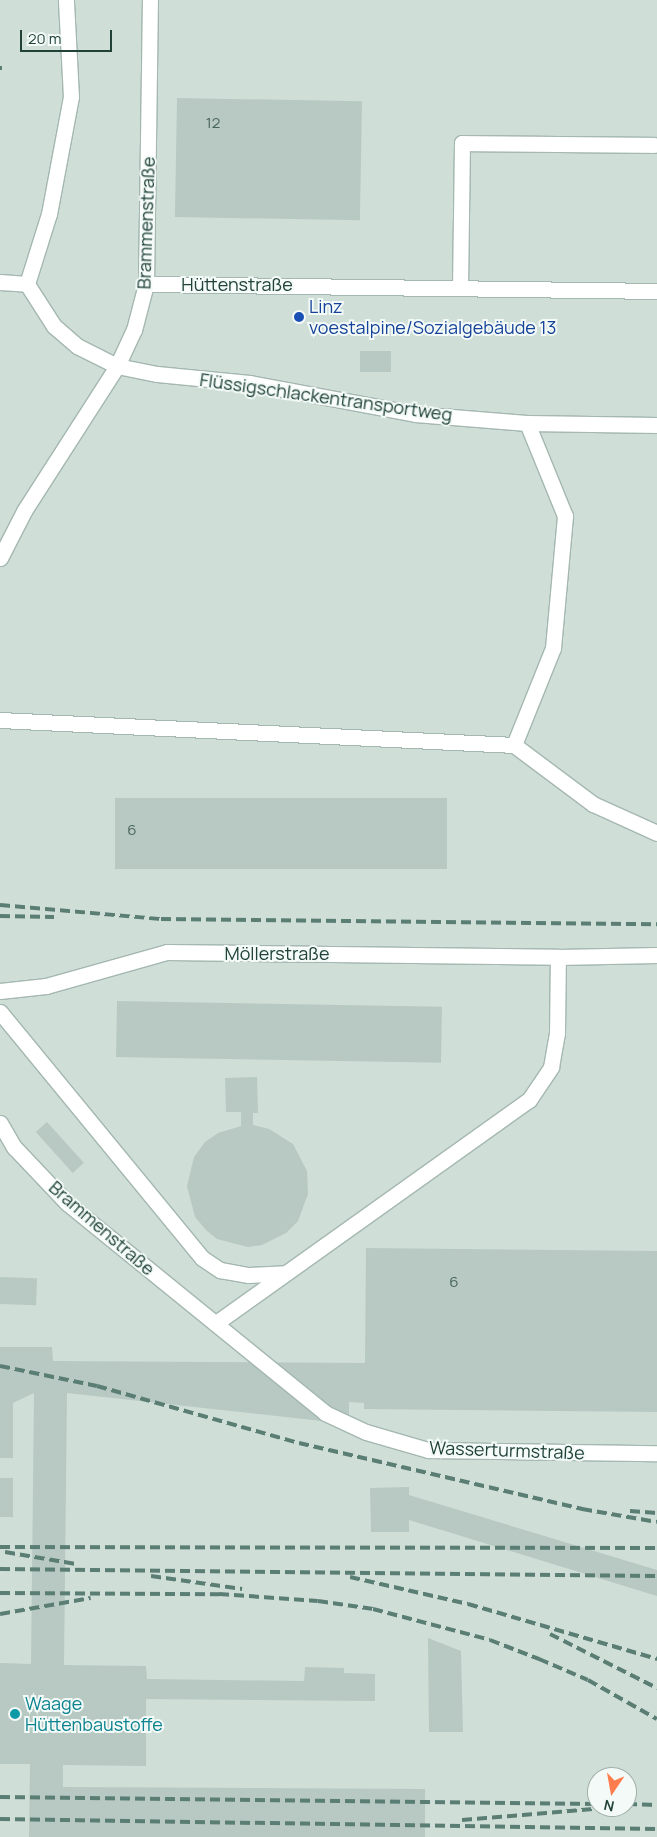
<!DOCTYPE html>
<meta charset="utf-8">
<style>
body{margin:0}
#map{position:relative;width:657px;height:1837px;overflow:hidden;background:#e2eee9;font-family:Manrope,sans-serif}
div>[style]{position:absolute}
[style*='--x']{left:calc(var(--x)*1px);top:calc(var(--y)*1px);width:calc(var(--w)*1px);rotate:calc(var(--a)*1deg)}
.built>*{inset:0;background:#d0ded8}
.building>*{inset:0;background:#b7c9c2;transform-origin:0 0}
.roads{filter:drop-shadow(1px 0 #a4b7b1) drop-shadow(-1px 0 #a4b7b1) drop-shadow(0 1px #a4b7b1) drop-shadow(0 -1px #a4b7b1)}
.minor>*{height:15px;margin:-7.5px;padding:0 7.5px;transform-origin:7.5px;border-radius:7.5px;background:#fff}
.rail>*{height:4px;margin-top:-2px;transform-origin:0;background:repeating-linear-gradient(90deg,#5a7d74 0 10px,transparent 0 15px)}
.dots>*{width:14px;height:14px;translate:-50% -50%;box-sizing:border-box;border:2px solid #f3faf7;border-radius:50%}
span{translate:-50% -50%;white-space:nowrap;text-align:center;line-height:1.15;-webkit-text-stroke:4px #f3faf7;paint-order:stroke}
.number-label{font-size:15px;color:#46645b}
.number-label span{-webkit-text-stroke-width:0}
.street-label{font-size:18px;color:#204239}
.transit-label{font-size:18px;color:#164399}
.left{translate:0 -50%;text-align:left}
.culture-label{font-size:18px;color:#0d838f}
.north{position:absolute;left:587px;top:1767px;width:50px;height:50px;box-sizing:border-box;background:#f3faf7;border:1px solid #9fb0ab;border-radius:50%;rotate:192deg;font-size:14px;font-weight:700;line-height:20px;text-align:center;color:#204239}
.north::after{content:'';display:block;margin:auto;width:18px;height:22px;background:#ff7c4f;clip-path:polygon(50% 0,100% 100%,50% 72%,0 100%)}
.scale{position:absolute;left:20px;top:30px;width:92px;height:22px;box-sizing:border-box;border:2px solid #204239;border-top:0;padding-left:6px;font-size:15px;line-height:18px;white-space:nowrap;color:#204239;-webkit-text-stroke:4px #f3faf7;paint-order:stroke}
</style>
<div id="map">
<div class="built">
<div style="clip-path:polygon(evenodd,0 0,657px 0,657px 1837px,0 1837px,0 0,597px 1777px,627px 1777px,627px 1807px,597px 1807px,597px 1777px)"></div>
</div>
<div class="building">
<div style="left:177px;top:98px;width:185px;height:119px;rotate:1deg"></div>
<div style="left:360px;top:351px;width:31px;height:21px"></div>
<div style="left:115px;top:798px;width:332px;height:71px"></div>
<div style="left:117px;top:1001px;width:325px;height:56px;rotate:1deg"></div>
<div style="clip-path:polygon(257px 1077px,258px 1113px,253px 1113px,253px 1125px,269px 1129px,293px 1144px,307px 1171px,308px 1194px,298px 1221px,286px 1233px,262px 1245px,248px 1247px,217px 1239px,206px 1230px,195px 1217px,187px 1186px,194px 1157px,205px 1142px,218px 1133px,241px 1126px,241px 1112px,226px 1112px,225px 1078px)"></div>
<div style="left:47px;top:1122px;width:55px;height:15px;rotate:48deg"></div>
<div style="clip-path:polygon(366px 1248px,657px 1251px,657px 1412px,364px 1409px,364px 1403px,349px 1402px,349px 1424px,67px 1393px,64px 1665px,146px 1666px,147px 1679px,304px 1681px,305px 1667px,344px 1668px,344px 1673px,375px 1674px,375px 1701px,146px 1699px,146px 1766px,63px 1765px,63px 1787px,425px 1789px,425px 1837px,29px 1837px,30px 1764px,0 1764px,0 1663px,31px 1664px,34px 1393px,13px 1403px,13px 1458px,0 1458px,0 1347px,52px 1347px,53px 1361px,365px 1363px)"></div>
<div style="left:0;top:1277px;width:37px;height:27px;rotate:2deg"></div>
<div style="left:0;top:1478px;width:13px;height:39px"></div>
<div style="clip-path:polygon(409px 1487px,409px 1495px,657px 1570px,657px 1596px,409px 1520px,409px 1532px,371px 1532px,370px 1488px)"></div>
<div style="clip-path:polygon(428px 1638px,461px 1651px,463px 1732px,429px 1732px)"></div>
</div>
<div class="roads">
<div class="minor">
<div style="--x:0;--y:282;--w:27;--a:4"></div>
<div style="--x:27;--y:284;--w:50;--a:57.3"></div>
<div style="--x:54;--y:326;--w:30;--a:41"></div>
<div style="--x:77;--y:346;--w:45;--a:26.6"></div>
<div style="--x:117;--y:366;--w:41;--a:11.3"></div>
<div style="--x:157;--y:374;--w:93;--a:5.5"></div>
<div style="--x:250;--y:383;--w:168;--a:10.6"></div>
<div style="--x:415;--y:414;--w:112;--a:4.6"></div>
<div style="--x:527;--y:423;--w:130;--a:0.9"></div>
<div style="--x:27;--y:284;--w:73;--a:-72.6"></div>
<div style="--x:49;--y:214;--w:119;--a:-79.4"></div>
<div style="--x:71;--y:97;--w:97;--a:-93"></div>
<div style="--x:146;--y:284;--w:511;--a:0.78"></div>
<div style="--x:460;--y:287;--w:144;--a:-89.2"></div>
<div style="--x:462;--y:143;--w:192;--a:0.6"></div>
<div style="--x:0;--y:558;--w:53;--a:-62.9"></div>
<div style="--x:24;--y:511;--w:172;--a:-57.3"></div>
<div style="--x:117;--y:366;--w:40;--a:-65"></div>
<div style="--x:134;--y:330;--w:48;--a:-75.4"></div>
<div style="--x:146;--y:284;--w:284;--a:-89.2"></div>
<div style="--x:0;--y:720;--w:515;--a:2.78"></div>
<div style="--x:514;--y:745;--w:99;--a:36.8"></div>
<div style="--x:593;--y:804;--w:70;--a:24.4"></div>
<div style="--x:514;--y:745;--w:105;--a:-68.1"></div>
<div style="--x:553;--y:648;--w:133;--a:-84.8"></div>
<div style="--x:565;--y:516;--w:100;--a:-112.2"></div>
<div style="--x:0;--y:991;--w:46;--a:-6.2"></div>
<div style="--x:46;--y:986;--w:126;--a:-15.7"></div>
<div style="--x:167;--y:952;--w:391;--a:0.7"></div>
<div style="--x:558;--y:957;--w:99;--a:-1.2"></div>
<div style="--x:0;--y:1012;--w:318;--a:50.6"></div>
<div style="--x:202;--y:1258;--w:22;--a:34"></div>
<div style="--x:220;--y:1270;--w:29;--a:10"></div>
<div style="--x:249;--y:1275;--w:36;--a:-3"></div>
<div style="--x:0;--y:1123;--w:28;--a:60"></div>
<div style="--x:14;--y:1147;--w:77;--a:46.6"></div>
<div style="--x:67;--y:1203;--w:333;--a:39.1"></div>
<div style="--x:325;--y:1413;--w:45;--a:24.9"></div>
<div style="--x:366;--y:1432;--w:65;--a:16.2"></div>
<div style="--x:428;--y:1450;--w:229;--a:0.8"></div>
<div style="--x:216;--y:1323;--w:384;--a:-35.5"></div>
<div style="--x:529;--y:1100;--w:40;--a:-56"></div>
<div style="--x:551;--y:1067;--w:34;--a:-80"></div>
<div style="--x:557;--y:1034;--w:77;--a:-89.3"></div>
</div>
</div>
<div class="rail">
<div style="--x:0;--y:68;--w:2;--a:0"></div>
<div style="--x:0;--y:905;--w:162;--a:5"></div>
<div style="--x:161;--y:919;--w:496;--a:0.6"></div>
<div style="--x:0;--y:916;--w:54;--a:1.1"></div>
<div style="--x:0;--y:1366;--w:99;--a:11.7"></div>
<div style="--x:97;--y:1386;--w:210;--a:15.8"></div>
<div style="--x:299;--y:1443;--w:291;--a:13.1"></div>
<div style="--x:582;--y:1509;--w:76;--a:9.8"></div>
<div style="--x:630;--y:1511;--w:27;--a:4"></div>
<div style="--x:0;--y:1547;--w:657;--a:0.09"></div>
<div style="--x:5;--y:1552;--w:72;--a:9.6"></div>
<div style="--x:0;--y:1569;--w:657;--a:0.61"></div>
<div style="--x:151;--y:1576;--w:92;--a:8.1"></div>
<div style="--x:350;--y:1577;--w:121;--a:12.9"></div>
<div style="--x:468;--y:1604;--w:197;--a:16.2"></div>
<div style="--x:0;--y:1593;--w:219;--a:0.3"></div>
<div style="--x:219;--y:1594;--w:99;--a:4"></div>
<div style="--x:318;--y:1601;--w:56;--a:8.3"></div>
<div style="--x:373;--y:1609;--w:121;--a:14.8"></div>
<div style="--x:490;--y:1640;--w:53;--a:21.2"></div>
<div style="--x:539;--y:1659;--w:53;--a:23.2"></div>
<div style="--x:588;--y:1680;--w:79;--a:29.5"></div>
<div style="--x:0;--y:1614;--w:92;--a:-10"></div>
<div style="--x:550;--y:1634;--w:120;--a:26.8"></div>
<div style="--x:0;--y:1797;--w:597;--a:0.67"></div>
<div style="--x:627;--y:1804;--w:30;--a:2"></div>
<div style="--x:0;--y:1819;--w:657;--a:0.87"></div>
<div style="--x:462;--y:1820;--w:155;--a:-4.8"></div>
</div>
<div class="dots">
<div style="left:299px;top:317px;background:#1a4fb4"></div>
<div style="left:15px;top:1714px;background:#0f9aa8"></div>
</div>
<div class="number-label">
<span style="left:213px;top:123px">12</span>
<span style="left:132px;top:830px">6</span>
<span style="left:454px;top:1282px">6</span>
</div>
<div class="street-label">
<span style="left:146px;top:223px;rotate:-88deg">Brammenstraße</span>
<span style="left:237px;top:284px">Hüttenstraße</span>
<span style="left:326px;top:397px;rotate:8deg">Flüssigschlackentransportweg</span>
<span style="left:277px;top:953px">Möllerstraße</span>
<span style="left:102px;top:1228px;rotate:41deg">Brammenstraße</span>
<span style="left:507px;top:1450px;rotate:2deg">Wasserturmstraße</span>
</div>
<div class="transit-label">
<span class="left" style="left:309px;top:317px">Linz<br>voestalpine/Sozialgebäude 13</span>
</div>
<div class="culture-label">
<span class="left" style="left:25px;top:1714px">Waage<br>Hüttenbaustoffe</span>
</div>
<div class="north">N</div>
<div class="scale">20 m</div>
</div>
